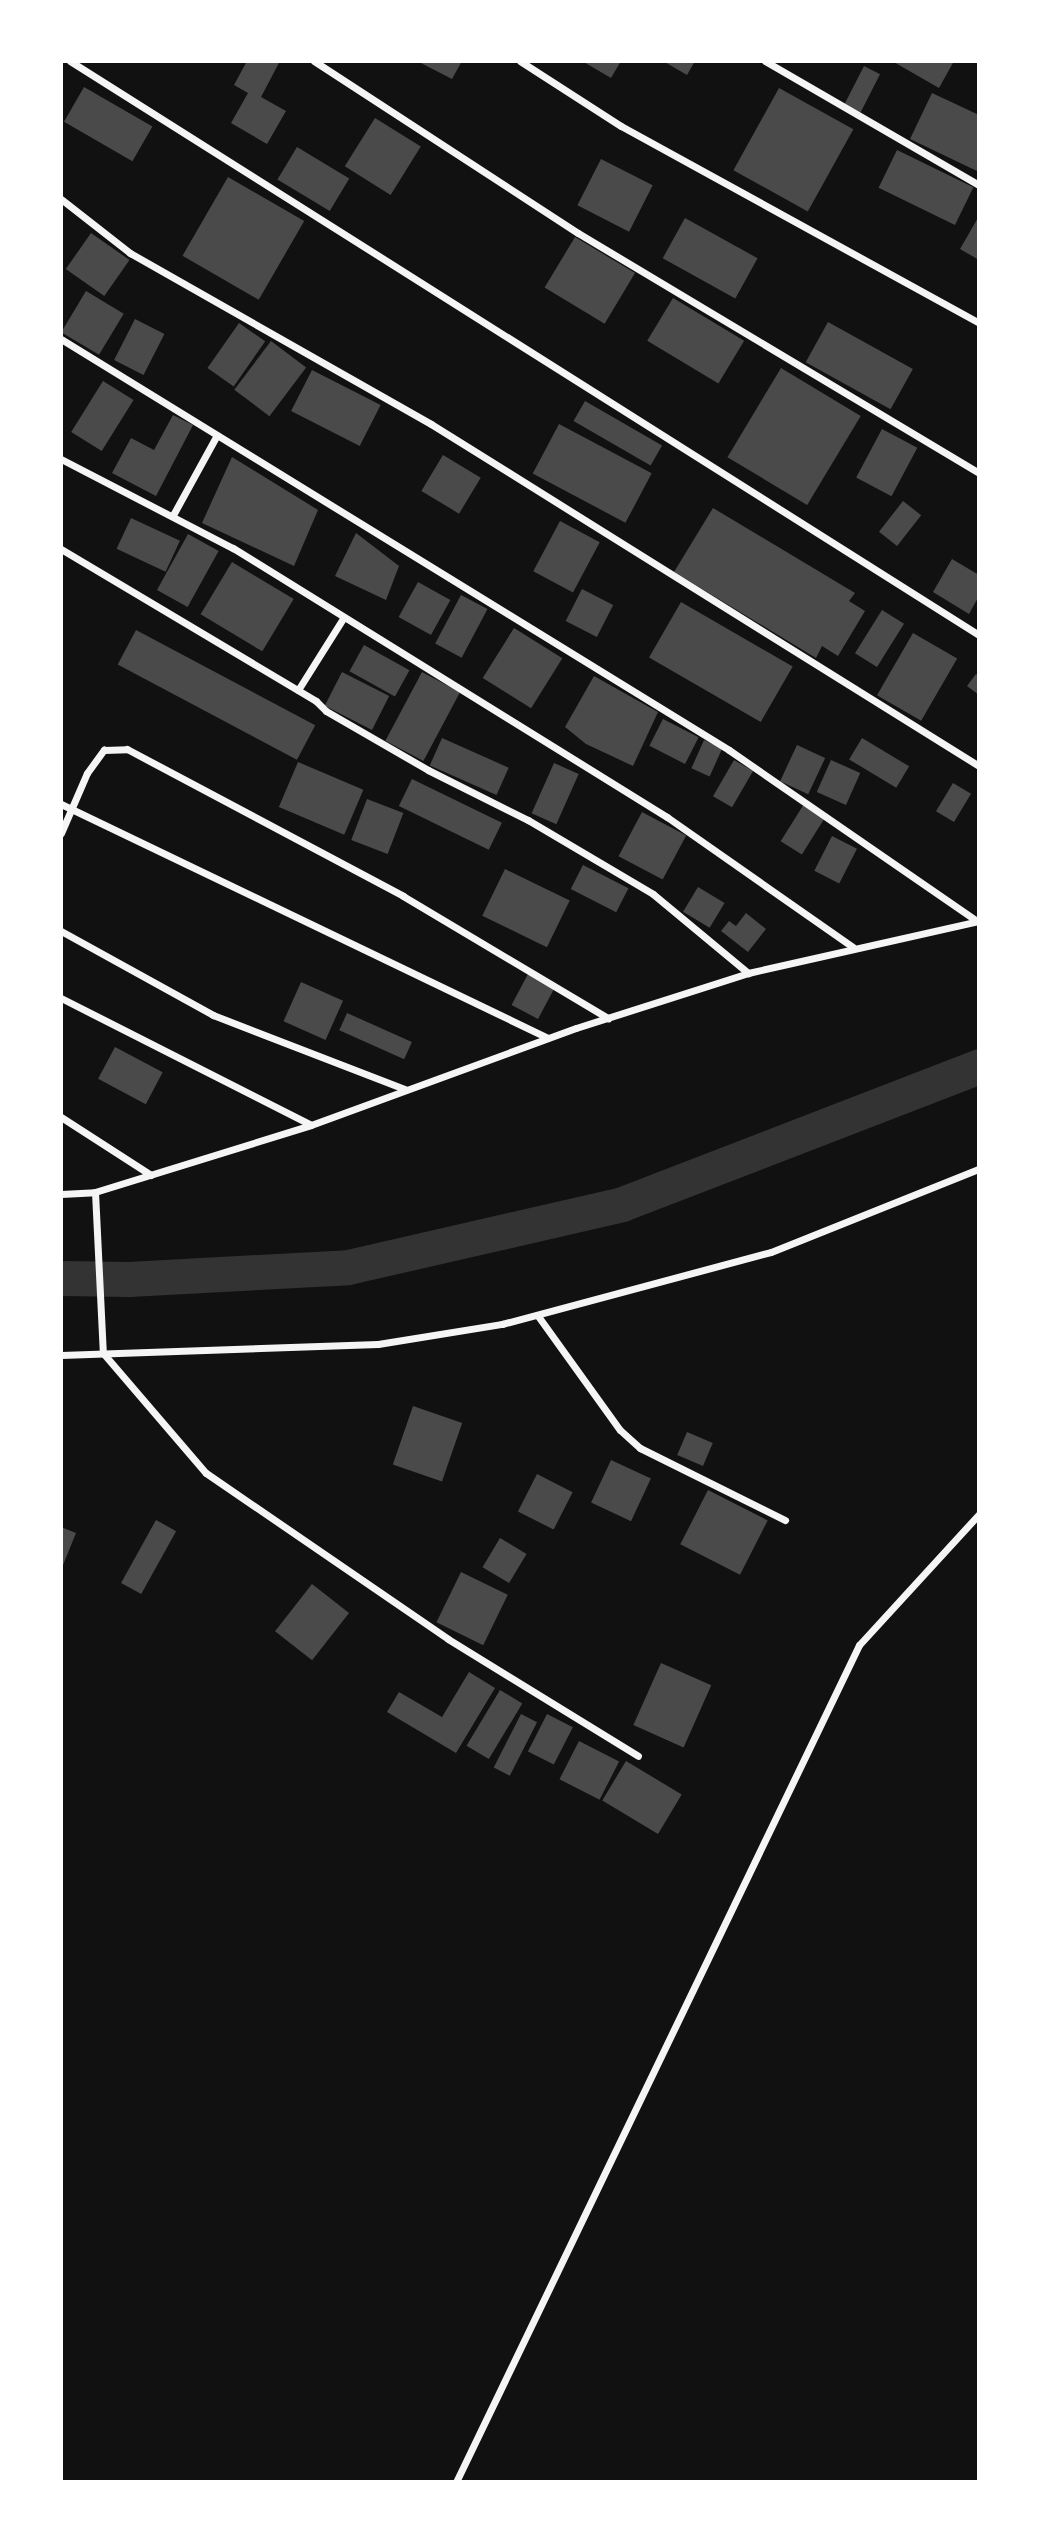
<!DOCTYPE html>
<style>
body{margin:0}
#map{position:relative;width:1040px;height:2543px;overflow:hidden;background:#111;font-family:"Roboto Serif",serif}
div>[style]{position:absolute}
[style*='--x']{left:calc(var(--x)*1px);top:calc(var(--y)*1px);width:calc(var(--w)*1px);rotate:calc(var(--a)*1deg)}
.canal>*{height:35px;margin:-17.5px;padding:0 17.5px;transform-origin:17.5px;border-radius:17.5px;background:#333}
.building>*{inset:0;background:#4a4a4a;transform-origin:0 0}
.minor>*{height:7px;margin:-3.5px;padding:0 3.5px;transform-origin:3.5px;border-radius:3.5px;background:#f5f5f5}
span{translate:-50% -50%;white-space:nowrap;text-align:center;line-height:1.15;-webkit-text-stroke:6px #fff;paint-order:stroke}
.frame{position:absolute;inset:0;border:63px solid #fff;pointer-events:none}
</style>
<div id="map">
<div class="canal">
<div style="--x:61;--y:1278;--w:68;--a:0.8"></div>
<div style="--x:129;--y:1279;--w:219;--a:-3.1"></div>
<div style="--x:348;--y:1267;--w:281;--a:-12.9"></div>
<div style="--x:622;--y:1204;--w:383;--a:-21.1"></div>
</div>
<div class="building">
<div style="clip-path:polygon(247px 61px,280px 61px,261px 97px,286px 111px,267px 144px,231px 123px,248px 93px,234px 85px)"></div>
<div style="clip-path:polygon(417px 61px,462px 61px,452px 79px)"></div>
<div style="clip-path:polygon(582px 61px,621px 61px,611px 78px)"></div>
<div style="clip-path:polygon(663px 61px,695px 61px,687px 75px)"></div>
<div style="clip-path:polygon(892px 61px,954px 61px,939px 88px)"></div>
<div style="left:864px;top:66px;width:18px;height:43px;rotate:27deg"></div>
<div style="left:84px;top:87px;width:79px;height:40px;rotate:30deg"></div>
<div style="left:779px;top:88px;width:85px;height:94px;rotate:29deg"></div>
<div style="clip-path:polygon(932px 93px,979px 115px,979px 172px,910px 139px)"></div>
<div style="left:375px;top:118px;width:54px;height:57px;rotate:32deg"></div>
<div style="left:297px;top:147px;width:61px;height:38px;rotate:31deg"></div>
<div style="left:897px;top:150px;width:85px;height:42px;rotate:26deg"></div>
<div style="left:601px;top:159px;width:58px;height:52px;rotate:27deg"></div>
<div style="left:228px;top:177px;width:88px;height:91px;rotate:30deg"></div>
<div style="clip-path:polygon(979px 216px,979px 260px,960px 249px)"></div>
<div style="left:685px;top:218px;width:83px;height:46px;rotate:29deg"></div>
<div style="left:91px;top:233px;width:47px;height:44px;rotate:35deg"></div>
<div style="left:575px;top:237px;width:70px;height:59px;rotate:31deg"></div>
<div style="left:86px;top:291px;width:44px;height:48px;rotate:31deg"></div>
<div style="left:673px;top:298px;width:83px;height:50px;rotate:31deg"></div>
<div style="left:135px;top:319px;width:33px;height:46px;rotate:27deg"></div>
<div style="left:828px;top:322px;width:97px;height:46px;rotate:29deg"></div>
<div style="left:239px;top:323px;width:32px;height:55px;rotate:35deg"></div>
<div style="left:271px;top:341px;width:44px;height:61px;rotate:37deg"></div>
<div style="left:781px;top:368px;width:93px;height:104px;rotate:31deg"></div>
<div style="left:312px;top:370px;width:77px;height:46px;rotate:27deg"></div>
<div style="left:103px;top:381px;width:36px;height:60px;rotate:32deg"></div>
<div style="left:585px;top:401px;width:89px;height:23px;rotate:30deg"></div>
<div style="clip-path:polygon(173px 415px,193px 425px,156px 496px,112px 473px,131px 438px,154px 450px)"></div>
<div style="left:559px;top:424px;width:105px;height:56px;rotate:28deg"></div>
<div style="left:882px;top:429px;width:40px;height:55px;rotate:28deg"></div>
<div style="left:443px;top:455px;width:44px;height:42px;rotate:31deg"></div>
<div style="clip-path:polygon(232px 457px,318px 510px,294px 566px,202px 523px)"></div>
<div style="left:903px;top:501px;width:23px;height:39px;rotate:38deg"></div>
<div style="clip-path:polygon(713px 508px,855px 593px,849px 601px,865px 611px,838px 656px,822px 646px,816px 658px,674px 572px)"></div>
<div style="left:131px;top:518px;width:54px;height:34px;rotate:25deg"></div>
<div style="left:560px;top:521px;width:45px;height:57px;rotate:28deg"></div>
<div style="clip-path:polygon(356px 533px,399px 566px,386px 600px,335px 576px)"></div>
<div style="left:188px;top:534px;width:35px;height:64px;rotate:29deg"></div>
<div style="clip-path:polygon(952px 559px,979px 575px,979px 596px,969px 614px,933px 592px)"></div>
<div style="left:232px;top:562px;width:72px;height:61px;rotate:31deg"></div>
<div style="left:418px;top:582px;width:37px;height:40px;rotate:29deg"></div>
<div style="left:582px;top:589px;width:35px;height:36px;rotate:27deg"></div>
<div style="left:461px;top:595px;width:30px;height:55px;rotate:28deg"></div>
<div style="left:681px;top:602px;width:129px;height:64px;rotate:30deg"></div>
<div style="left:882px;top:610px;width:26px;height:51px;rotate:32deg"></div>
<div style="left:514px;top:628px;width:57px;height:59px;rotate:32deg"></div>
<div style="left:136px;top:630px;width:203px;height:39px;rotate:28deg"></div>
<div style="left:913px;top:633px;width:51px;height:72px;rotate:30deg"></div>
<div style="left:364px;top:645px;width:52px;height:30px;rotate:29deg"></div>
<div style="left:342px;top:672px;width:53px;height:38px;rotate:27deg"></div>
<div style="left:422px;top:672px;width:43px;height:78px;rotate:28deg"></div>
<div style="clip-path:polygon(976px 674px,979px 676px,979px 695px,967px 686px)"></div>
<div style="clip-path:polygon(594px 676px,658px 712px,633px 766px,586px 744px,565px 727px)"></div>
<div style="left:663px;top:719px;width:40px;height:30px;rotate:27deg"></div>
<div style="left:442px;top:738px;width:73px;height:30px;rotate:24deg"></div>
<div style="left:862px;top:738px;width:55px;height:25px;rotate:31deg"></div>
<div style="left:704px;top:740px;width:20px;height:31px;rotate:24deg"></div>
<div style="left:797px;top:745px;width:31px;height:40px;rotate:25deg"></div>
<div style="left:734px;top:760px;width:22px;height:42px;rotate:30deg"></div>
<div style="left:831px;top:760px;width:32px;height:35px;rotate:24deg"></div>
<div style="left:298px;top:762px;width:71px;height:49px;rotate:23deg"></div>
<div style="left:554px;top:763px;width:27px;height:55px;rotate:24deg"></div>
<div style="left:412px;top:779px;width:100px;height:30px;rotate:26deg"></div>
<div style="left:953px;top:783px;width:21px;height:33px;rotate:31deg"></div>
<div style="left:367px;top:799px;width:39px;height:44px;rotate:21deg"></div>
<div style="left:804px;top:804px;width:25px;height:44px;rotate:32deg"></div>
<div style="left:642px;top:812px;width:50px;height:50px;rotate:28deg"></div>
<div style="left:832px;top:836px;width:28px;height:39px;rotate:27deg"></div>
<div style="left:583px;top:865px;width:51px;height:27px;rotate:27deg"></div>
<div style="left:505px;top:869px;width:72px;height:52px;rotate:26deg"></div>
<div style="left:698px;top:887px;width:31px;height:29px;rotate:31deg"></div>
<div style="clip-path:polygon(746px 913px,766px 929px,748px 952px,721px 931px,729px 921px,736px 926px)"></div>
<div style="left:528px;top:974px;width:30px;height:35px;rotate:28deg"></div>
<div style="left:301px;top:982px;width:46px;height:43px;rotate:24deg"></div>
<div style="left:347px;top:1013px;width:71px;height:19px;rotate:24deg"></div>
<div style="left:115px;top:1047px;width:54px;height:36px;rotate:28deg"></div>
<div style="left:413px;top:1406px;width:52px;height:62px;rotate:19deg"></div>
<div style="left:687px;top:1432px;width:28px;height:25px;rotate:23deg"></div>
<div style="left:611px;top:1460px;width:44px;height:47px;rotate:25deg"></div>
<div style="left:537px;top:1474px;width:40px;height:42px;rotate:27deg"></div>
<div style="left:708px;top:1490px;width:67px;height:61px;rotate:27deg"></div>
<div style="left:156px;top:1520px;width:23px;height:72px;rotate:29deg"></div>
<div style="clip-path:polygon(61px 1527px,76px 1533px,61px 1570px)"></div>
<div style="left:500px;top:1538px;width:31px;height:34px;rotate:31deg"></div>
<div style="left:461px;top:1572px;width:52px;height:56px;rotate:26deg"></div>
<div style="left:312px;top:1584px;width:47px;height:60px;rotate:38deg"></div>
<div style="left:661px;top:1663px;width:55px;height:68px;rotate:24deg"></div>
<div style="clip-path:polygon(469px 1672px,495px 1688px,456px 1753px,387px 1712px,399px 1692px,442px 1717px)"></div>
<div style="left:500px;top:1690px;width:26px;height:65px;rotate:31deg"></div>
<div style="left:521px;top:1714px;width:18px;height:60px;rotate:27deg"></div>
<div style="left:547px;top:1714px;width:29px;height:42px;rotate:27deg"></div>
<div style="left:579px;top:1741px;width:45px;height:43px;rotate:27deg"></div>
<div style="left:626px;top:1761px;width:65px;height:46px;rotate:31deg"></div>
</div>
<div class="minor">
<div style="--x:70;--y:61;--w:1075;--a:32.27"></div>
<div style="--x:314;--y:61;--w:315;--a:33.1"></div>
<div style="--x:578;--y:233;--w:467;--a:30.9"></div>
<div style="--x:520;--y:61;--w:120;--a:32.8"></div>
<div style="--x:621;--y:126;--w:409;--a:28.8"></div>
<div style="--x:765;--y:61;--w:247;--a:30.1"></div>
<div style="--x:61;--y:199;--w:88;--a:38"></div>
<div style="--x:130;--y:253;--w:346;--a:29.6"></div>
<div style="--x:431;--y:424;--w:646;--a:31.97"></div>
<div style="--x:61;--y:339;--w:784;--a:31.6"></div>
<div style="--x:729;--y:750;--w:301;--a:34.6"></div>
<div style="--x:61;--y:459;--w:194;--a:27.4"></div>
<div style="--x:233;--y:548;--w:511;--a:31.79"></div>
<div style="--x:667;--y:817;--w:227;--a:35"></div>
<div style="--x:173;--y:515;--w:91;--a:-61.2"></div>
<div style="--x:61;--y:549;--w:297;--a:30.8"></div>
<div style="--x:316;--y:701;--w:14;--a:45"></div>
<div style="--x:326;--y:711;--w:118;--a:30"></div>
<div style="--x:428;--y:770;--w:112;--a:26.6"></div>
<div style="--x:528;--y:820;--w:145;--a:30.6"></div>
<div style="--x:653;--y:894;--w:124;--a:39.7"></div>
<div style="--x:298;--y:690;--w:86;--a:-57.8"></div>
<div style="--x:61;--y:804;--w:540;--a:25.66"></div>
<div style="--x:61;--y:833;--w:65;--a:-66.6"></div>
<div style="--x:87;--y:773;--w:29;--a:-54"></div>
<div style="--x:104;--y:750;--w:23;--a:-2"></div>
<div style="--x:127;--y:749;--w:313;--a:28"></div>
<div style="--x:403;--y:896;--w:239;--a:30.8"></div>
<div style="--x:61;--y:931;--w:174;--a:28.9"></div>
<div style="--x:213;--y:1015;--w:206;--a:21.1"></div>
<div style="--x:61;--y:998;--w:280;--a:26.9"></div>
<div style="--x:61;--y:1117;--w:107;--a:32.8"></div>
<div style="--x:95;--y:1192;--w:161;--a:87.2"></div>
<div style="--x:103;--y:1353;--w:158;--a:49.4"></div>
<div style="--x:206;--y:1473;--w:293;--a:34.4"></div>
<div style="--x:448;--y:1639;--w:223;--a:31.6"></div>
<div style="--x:61;--y:1194;--w:34;--a:-3"></div>
<div style="--x:95;--y:1192;--w:226;--a:-17.2"></div>
<div style="--x:311;--y:1125;--w:282;--a:-20.1"></div>
<div style="--x:576;--y:1028;--w:181;--a:-17.7"></div>
<div style="--x:748;--y:973;--w:236;--a:-12.7"></div>
<div style="--x:538;--y:1316;--w:140;--a:54.3"></div>
<div style="--x:620;--y:1430;--w:27;--a:42"></div>
<div style="--x:640;--y:1448;--w:162;--a:26.4"></div>
<div style="--x:61;--y:1355;--w:317;--a:-2"></div>
<div style="--x:378;--y:1344;--w:126;--a:-9.2"></div>
<div style="--x:502;--y:1324;--w:278;--a:-15"></div>
<div style="--x:771;--y:1252;--w:224;--a:-21.8"></div>
<div style="--x:456;--y:2482;--w:929;--a:-64.29"></div>
<div style="--x:859;--y:1645;--w:178;--a:-47.5"></div>
</div>
<div class="frame"></div>
</div>
